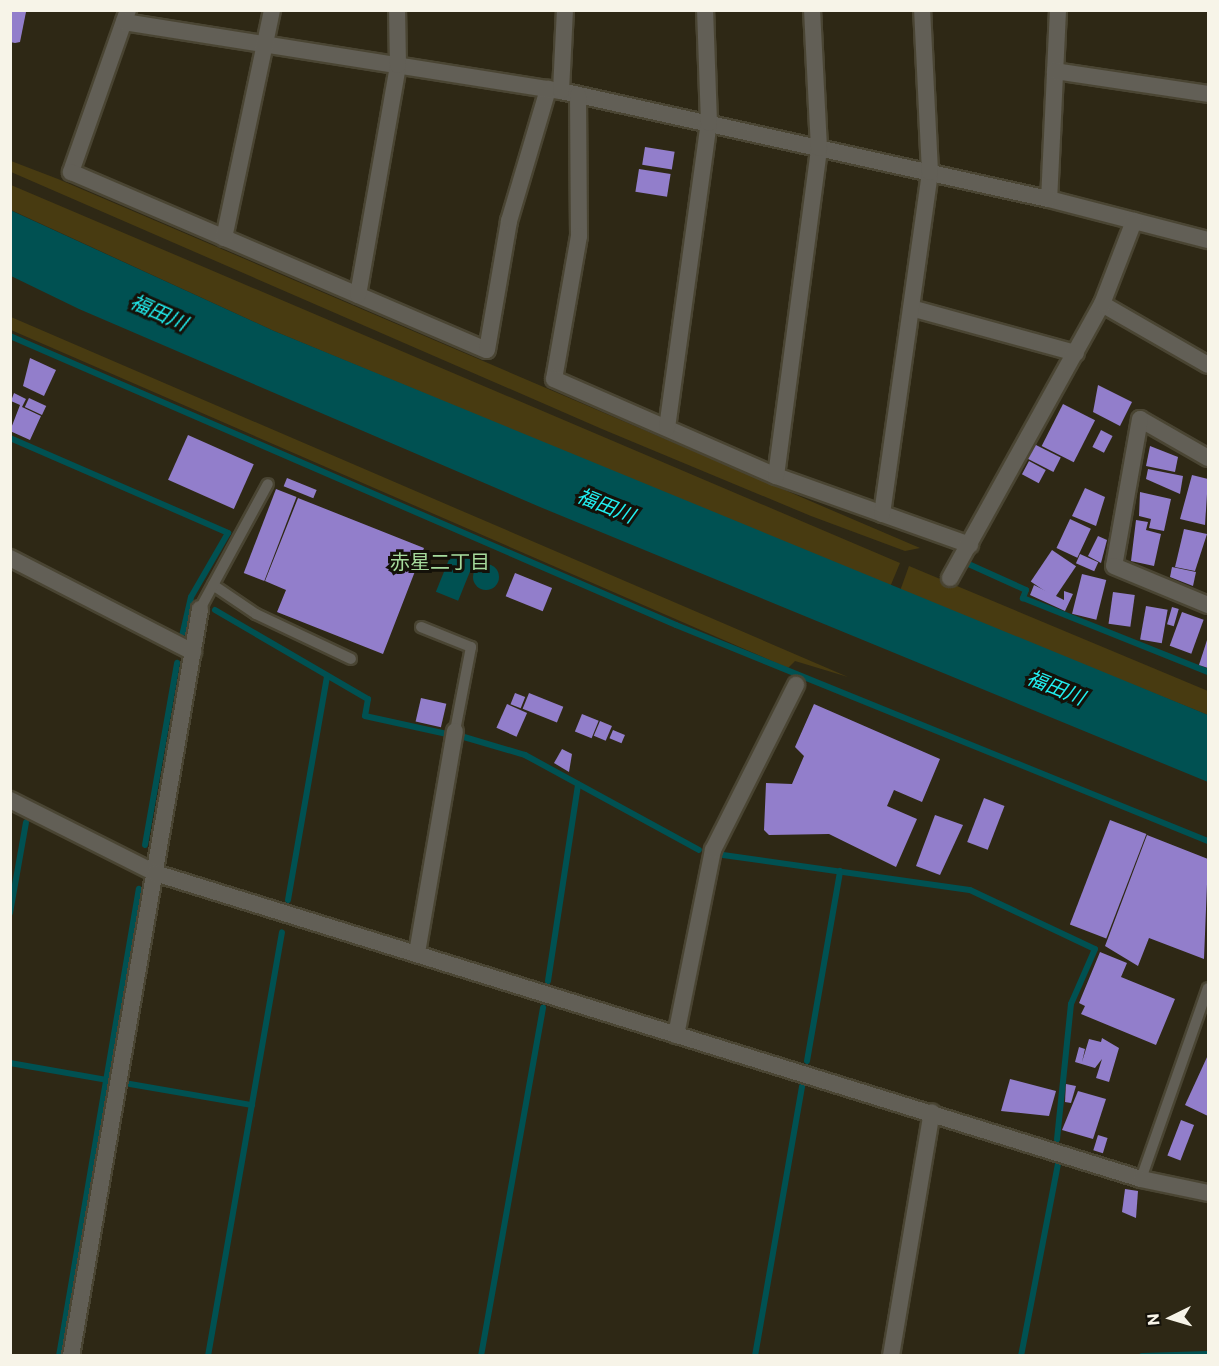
<!DOCTYPE html>
<meta charset="utf-8">
<style>
body{margin:0}
#map{position:relative;width:1219px;height:1366px;overflow:hidden;background:#2e2815;font-family:Commissioner,"Noto Sans JP",sans-serif}
div>[style]{position:absolute}
[style*='--x']{left:calc(var(--x)*1px);top:calc(var(--y)*1px);width:calc(var(--w)*1px);rotate:calc(var(--a)*1deg)}
.green>*{inset:0;background:#483b11}
.water>*{inset:0;background:#005152;transform-origin:0 0}
.round{border-radius:50%}
.stream>*{height:6px;margin:-3px;padding:0 3px;transform-origin:3px;border-radius:3px;background:#005152}
.building>*{inset:0;background:#927ecb;transform-origin:0 0}
.roads{filter:drop-shadow(2px 0 #4a4533) drop-shadow(-2px 0 #4a4533) drop-shadow(0 2px #4a4533) drop-shadow(0 -2px #4a4533)}
.service>*{height:10px;margin:-5px;padding:0 5px;transform-origin:5px;border-radius:5px;background:#625f56}
.minor>*{height:16px;margin:-8px;padding:0 8px;transform-origin:8px;border-radius:8px;background:#625f56}
.tertiary>*{height:16px;margin:-8px;padding:0 8px;transform-origin:8px;border-radius:8px;background:#625f56}
span{translate:-50% -50%;white-space:nowrap;text-align:center;line-height:1.15;-webkit-text-stroke:6px #141109;paint-order:stroke}
.water-label{font-size:20px;color:#21eff1;font-style:italic}
.neighbourhood-label{font-size:20px;color:#a6db9d}
.frame{position:absolute;inset:0;border:12px solid #f7f4e8;pointer-events:none}
.north{position:absolute;left:1141px;top:1288px;width:60px;height:60px;-webkit-text-stroke:4px #141109;paint-order:stroke;rotate:265deg;font-size:16px;font-weight:700;line-height:24px;text-align:center;color:#f7f4e8}
.north::after{content:'';display:block;margin:auto;width:21px;height:27px;background:#f7f4e8;clip-path:polygon(50% 0,100% 100%,50% 72%,0 100%)}
</style>
<div id="map">
<div class="green">
<div style="clip-path:polygon(11px 161px,58px 179px,920px 548px,905px 551px,811px 516px,602px 429px,11px 172px)"></div>
<div style="clip-path:polygon(11px 185px,900px 563px,890px 587px,274px 331px,11px 210px)"></div>
<div style="clip-path:polygon(11px 317px,848px 677px,795px 661px,788px 668px,11px 330px)"></div>
<div style="clip-path:polygon(909px 566px,1208px 691px,1208px 715px,900px 591px)"></div>
</div>
<div class="water">
<div style="clip-path:polygon(10px 210px,274px 331px,1208px 715px,1208px 782px,540px 507px,79px 309px,11px 276px)"></div>
<div style="left:452px;top:552px;width:24px;height:43px;rotate:22deg"></div>
<div class="round" style="left:473px;top:564px;width:26px;height:26px"></div>
</div>
<div class="stream">
<div style="--x:10;--y:336;--w:726;--a:23.46"></div>
<div style="--x:676;--y:625;--w:574;--a:22.1"></div>
<div style="--x:10;--y:438;--w:238;--a:23.5"></div>
<div style="--x:228;--y:533;--w:74;--a:120"></div>
<div style="--x:191;--y:597;--w:37;--a:103"></div>
<div style="--x:964;--y:562;--w:68;--a:24.3"></div>
<div style="--x:1026;--y:590;--w:9;--a:111"></div>
<div style="--x:1023;--y:598;--w:199;--a:21.8"></div>
<div style="--x:215;--y:610;--w:177;--a:30.2"></div>
<div style="--x:368;--y:699;--w:17;--a:100"></div>
<div style="--x:365;--y:716;--w:84;--a:12.4"></div>
<div style="--x:464;--y:737;--w:64;--a:16.4"></div>
<div style="--x:525;--y:755;--w:198;--a:28.6"></div>
<div style="--x:145;--y:845;--w:185;--a:-80"></div>
<div style="--x:723;--y:855;--w:249;--a:8.1"></div>
<div style="--x:970;--y:890;--w:138;--a:25.3"></div>
<div style="--x:1095;--y:949;--w:60;--a:113.6"></div>
<div style="--x:1071;--y:1004;--w:136;--a:95.9"></div>
<div style="--x:288;--y:900;--w:227;--a:-80.1"></div>
<div style="--x:10;--y:913;--w:92;--a:-80"></div>
<div style="--x:548;--y:981;--w:199;--a:-81.3"></div>
<div style="--x:807;--y:1061;--w:193;--a:-80.1"></div>
<div style="--x:10;--y:1063;--w:98;--a:9.9"></div>
<div style="--x:130;--y:1084;--w:124;--a:9.8"></div>
<div style="--x:59;--y:1356;--w:474;--a:-80.3"></div>
<div style="--x:208;--y:1356;--w:430;--a:-80.1"></div>
<div style="--x:481;--y:1356;--w:354;--a:-79.9"></div>
<div style="--x:755;--y:1356;--w:274;--a:-80.1"></div>
<div style="--x:1021;--y:1356;--w:196;--a:-79.1"></div>
<div style="--x:1142;--y:1356;--w:66;--a:-1.7"></div>
</div>
<div class="building">
<div style="clip-path:polygon(10px 10px,26px 12px,20px 42px,15px 43px,10px 42px)"></div>
<div style="left:645px;top:147px;width:30px;height:18px;rotate:9deg"></div>
<div style="left:639px;top:169px;width:32px;height:23px;rotate:9deg"></div>
<div style="clip-path:polygon(30px 358px,56px 370px,44px 396px,23px 386px)"></div>
<div style="clip-path:polygon(1098px 385px,1132px 402px,1120px 426px,1093px 412px)"></div>
<div style="clip-path:polygon(14px 393px,26px 399px,22px 407px,41px 416px,30px 440px,10px 431px,20px 405px,11px 401px)"></div>
<div style="left:29px;top:398px;width:19px;height:10px;rotate:25deg"></div>
<div style="left:1063px;top:404px;width:36px;height:47px;rotate:27deg"></div>
<div style="left:1101px;top:430px;width:13px;height:19px;rotate:27deg"></div>
<div style="left:188px;top:435px;width:72px;height:49px;rotate:24deg"></div>
<div style="left:1034px;top:444px;width:30px;height:16px;rotate:27deg"></div>
<div style="clip-path:polygon(1150px 446px,1178px 457px,1175px 472px,1146px 466px)"></div>
<div style="left:1029px;top:461px;width:19px;height:15px;rotate:28deg"></div>
<div style="clip-path:polygon(1148px 469px,1183px 476px,1180px 494px,1146px 479px)"></div>
<div style="clip-path:polygon(1192px 475px,1208px 479px,1205px 525px,1180px 519px)"></div>
<div style="left:287px;top:478px;width:32px;height:9px;rotate:22deg"></div>
<div style="clip-path:polygon(1085px 488px,1105px 497px,1096px 526px,1072px 516px)"></div>
<div style="left:276px;top:489px;width:22px;height:90px;rotate:21deg"></div>
<div style="clip-path:polygon(1140px 492px,1171px 499px,1164px 531px,1149px 528px,1151px 519px,1139px 516px)"></div>
<div style="clip-path:polygon(298px 498px,424px 548px,383px 654px,277px 612px,286px 590px,265px 581px)"></div>
<div style="left:1070px;top:519px;width:23px;height:32px;rotate:25deg"></div>
<div style="clip-path:polygon(1136px 520px,1148px 522px,1146px 530px,1161px 534px,1154px 566px,1131px 561px)"></div>
<div style="clip-path:polygon(1184px 529px,1207px 534px,1195px 571px,1175px 567px)"></div>
<div style="clip-path:polygon(1098px 536px,1107px 540px,1101px 563px,1088px 556px)"></div>
<div style="left:1052px;top:550px;width:29px;height:38px;rotate:34deg"></div>
<div style="left:1080px;top:554px;width:20px;height:10px;rotate:24deg"></div>
<div style="clip-path:polygon(1172px 567px,1196px 572px,1193px 586px,1170px 577px)"></div>
<div style="left:515px;top:573px;width:40px;height:25px;rotate:22deg"></div>
<div style="left:1082px;top:574px;width:25px;height:41px;rotate:14deg"></div>
<div style="clip-path:polygon(1034px 585px,1064px 600px,1064px 591px,1073px 594px,1065px 611px,1030px 595px)"></div>
<div style="left:1113px;top:592px;width:22px;height:32px;rotate:8deg"></div>
<div style="left:1146px;top:606px;width:22px;height:34px;rotate:10deg"></div>
<div style="left:1172px;top:607px;width:7px;height:18px;rotate:16deg"></div>
<div style="left:1182px;top:612px;width:23px;height:36px;rotate:20deg"></div>
<div style="clip-path:polygon(1208px 637px,1208px 668px,1199px 665px)"></div>
<div style="left:515px;top:693px;width:11px;height:12px;rotate:22deg"></div>
<div style="left:529px;top:693px;width:37px;height:17px;rotate:22deg"></div>
<div style="left:421px;top:698px;width:26px;height:24px;rotate:13deg"></div>
<div style="left:507px;top:704px;width:22px;height:26px;rotate:24deg"></div>
<div style="clip-path:polygon(814px 704px,940px 759px,922px 802px,894px 790px,887px 806px,917px 819px,896px 867px,829px 834px,769px 835px,764px 830px,766px 783px,792px 784px,804px 756px,795px 747px)"></div>
<div style="left:582px;top:714px;width:18px;height:19px;rotate:22deg"></div>
<div style="left:600px;top:721px;width:13px;height:16px;rotate:23deg"></div>
<div style="left:613px;top:730px;width:13px;height:9px;rotate:23deg"></div>
<div style="clip-path:polygon(562px 749px,572px 754px,569px 772px,554px 763px)"></div>
<div style="left:984px;top:798px;width:22px;height:47px;rotate:21deg"></div>
<div style="clip-path:polygon(935px 815px,963px 825px,940px 875px,916px 866px)"></div>
<div style="left:1110px;top:820px;width:39px;height:112px;rotate:21deg"></div>
<div style="clip-path:polygon(1147px 835px,1208px 859px,1204px 959px,1149px 938px,1138px 966px,1105px 946px)"></div>
<div style="clip-path:polygon(1100px 952px,1127px 963px,1121px 977px,1175px 999px,1156px 1045px,1081px 1014px,1085px 1006px,1079px 1003px)"></div>
<div style="clip-path:polygon(1102px 1038px,1119px 1048px,1109px 1082px,1096px 1078px,1102px 1059px,1095px 1068px,1075px 1062px,1079px 1047px,1085px 1049px,1082px 1062px,1089px 1039px,1101px 1042px)"></div>
<div style="clip-path:polygon(1208px 1055px,1208px 1116px,1185px 1105px)"></div>
<div style="clip-path:polygon(1010px 1079px,1056px 1091px,1049px 1116px,1001px 1111px)"></div>
<div style="clip-path:polygon(1066px 1084px,1076px 1086px,1071px 1103px,1065px 1102px)"></div>
<div style="clip-path:polygon(1078px 1091px,1106px 1099px,1093px 1139px,1062px 1130px)"></div>
<div style="left:1181px;top:1120px;width:14px;height:38px;rotate:21deg"></div>
<div style="left:1098px;top:1135px;width:10px;height:16px;rotate:17deg"></div>
<div style="clip-path:polygon(1125px 1189px,1138px 1191px,1136px 1218px,1122px 1212px)"></div>
</div>
<div class="roads">
<div class="service">
<div style="--x:213;--y:585;--w:52;--a:34"></div>
<div style="--x:256;--y:614;--w:105;--a:25.3"></div>
<div style="--x:200;--y:609;--w:142;--a:-61.5"></div>
<div style="--x:421;--y:627;--w:54;--a:21.8"></div>
<div style="--x:471;--y:647;--w:86;--a:100.8"></div>
<div style="--x:1141;--y:1179;--w:202;--a:-70.7"></div>
</div>
<div class="minor">
<div style="--x:128;--y:10;--w:172;--a:109.4"></div>
<div style="--x:71;--y:172;--w:452;--a:23.2"></div>
<div style="--x:487;--y:350;--w:131;--a:-80.3"></div>
<div style="--x:509;--y:221;--w:138;--a:-73.5"></div>
<div style="--x:1058;--y:10;--w:189;--a:92.7"></div>
<div style="--x:1049;--y:199;--w:164;--a:14.5"></div>
<div style="--x:124;--y:22;--w:442;--a:9"></div>
<div style="--x:561;--y:91;--w:500;--a:12.5"></div>
<div style="--x:1055;--y:71;--w:155;--a:8.5"></div>
<div style="--x:578;--y:95;--w:141;--a:89.6"></div>
<div style="--x:579;--y:236;--w:145;--a:99.9"></div>
<div style="--x:554;--y:379;--w:242;--a:23.6"></div>
<div style="--x:776;--y:476;--w:206;--a:19.6"></div>
<div style="--x:224;--y:238;--w:233;--a:-78.1"></div>
<div style="--x:358;--y:295;--w:233;--a:-80.1"></div>
<div style="--x:398;--y:65;--w:55;--a:-91"></div>
<div style="--x:1102;--y:304;--w:122;--a:29.9"></div>
<div style="--x:911;--y:308;--w:171;--a:15.3"></div>
<div style="--x:667;--y:428;--w:308;--a:-82.2"></div>
<div style="--x:709;--y:123;--w:113;--a:-92"></div>
<div style="--x:1208;--y:458;--w:78;--a:-150.2"></div>
<div style="--x:1140;--y:419;--w:149;--a:100"></div>
<div style="--x:1114;--y:566;--w:102;--a:22.5"></div>
<div style="--x:776;--y:476;--w:331;--a:-82.5"></div>
<div style="--x:819;--y:148;--w:138;--a:-92.9"></div>
<div style="--x:882;--y:514;--w:345;--a:-82"></div>
<div style="--x:930;--y:172;--w:162;--a:-92.8"></div>
<div style="--x:10;--y:558;--w:206;--a:27.2"></div>
<div style="--x:950;--y:578;--w:313;--a:-61"></div>
<div style="--x:1102;--y:304;--w:89;--a:-68.9"></div>
<div style="--x:417;--y:953;--w:225;--a:-80.3"></div>
<div style="--x:676;--y:1035;--w:189;--a:-78.7"></div>
<div style="--x:713;--y:850;--w:185;--a:-63.3"></div>
<div style="--x:71;--y:1356;--w:758;--a:-80.2"></div>
<div style="--x:891;--y:1356;--w:247;--a:-80.5"></div>
</div>
<div class="tertiary">
<div style="--x:561;--y:91;--w:81;--a:-87.2"></div>
<div style="--x:10;--y:800;--w:162;--a:26.7"></div>
<div style="--x:155;--y:873;--w:1032;--a:17.24"></div>
<div style="--x:1141;--y:1179;--w:68;--a:11.8"></div>
</div>
</div>
<div class="water-label">
<span style="left:159px;top:312px;rotate:24deg">福田川</span>
<span style="left:606px;top:505px;rotate:22deg">福田川</span>
<span style="left:1056px;top:687px;rotate:22deg">福田川</span>
</div>
<div class="neighbourhood-label">
<span style="left:440px;top:561px">赤星二丁目</span>
</div>
<div class="frame"></div>
<div class="north">N</div>
</div>
